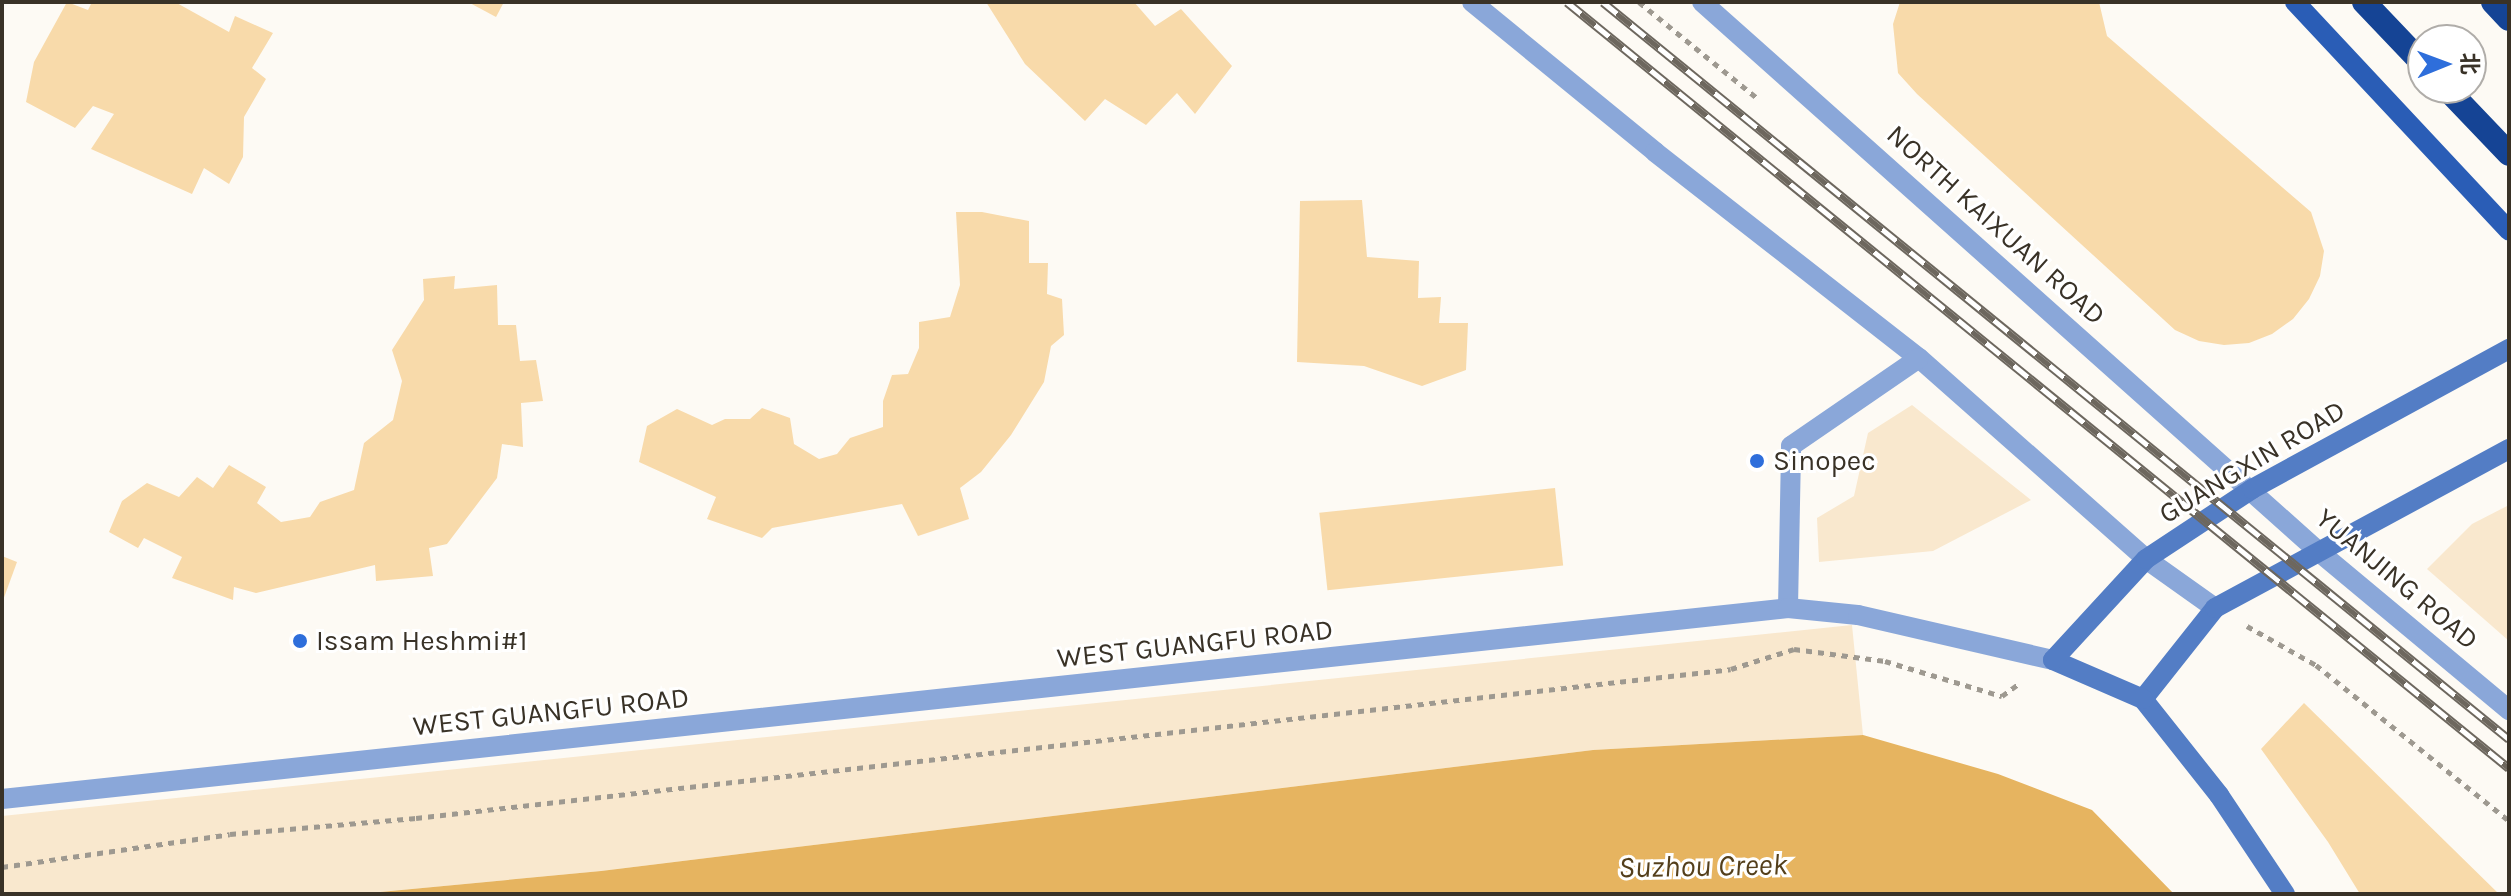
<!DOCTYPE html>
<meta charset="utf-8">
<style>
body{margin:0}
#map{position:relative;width:2511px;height:896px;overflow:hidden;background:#fdfaf4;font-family:Karla,"Noto Sans SC",sans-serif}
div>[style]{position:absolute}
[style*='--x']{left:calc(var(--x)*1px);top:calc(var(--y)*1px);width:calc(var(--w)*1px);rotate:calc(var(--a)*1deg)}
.green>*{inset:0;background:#f9e8ce}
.water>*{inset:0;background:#e6b460}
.building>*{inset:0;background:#f8daaa;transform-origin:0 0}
.path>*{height:5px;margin-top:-2.5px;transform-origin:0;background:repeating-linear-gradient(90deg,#9e9990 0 6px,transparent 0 12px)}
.lane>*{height:20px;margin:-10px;padding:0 10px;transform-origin:10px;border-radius:10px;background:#8aa7d9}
.street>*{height:20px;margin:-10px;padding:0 10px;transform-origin:10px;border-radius:10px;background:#8aa7d9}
.secondary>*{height:20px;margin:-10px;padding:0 10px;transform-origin:10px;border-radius:10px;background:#537dc5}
.primary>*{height:20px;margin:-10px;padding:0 10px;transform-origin:10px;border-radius:10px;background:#2a5db6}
.highway>*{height:24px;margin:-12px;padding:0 12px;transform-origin:12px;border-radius:12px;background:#154495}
.rail>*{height:9px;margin-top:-4.5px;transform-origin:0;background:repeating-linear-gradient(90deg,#fff 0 18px,#6d675e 0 36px);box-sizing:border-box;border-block:2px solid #6d675e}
.dots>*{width:22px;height:22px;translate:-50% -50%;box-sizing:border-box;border:4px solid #fff;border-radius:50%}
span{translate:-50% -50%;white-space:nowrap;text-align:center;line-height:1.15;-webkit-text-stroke:6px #fff;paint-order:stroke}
.street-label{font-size:28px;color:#393227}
.poi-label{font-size:28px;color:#393227}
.left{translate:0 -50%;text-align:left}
.water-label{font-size:30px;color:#543f1b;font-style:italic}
.frame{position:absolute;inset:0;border:4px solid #393227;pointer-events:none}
.north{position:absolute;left:2407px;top:24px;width:80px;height:80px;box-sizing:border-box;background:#fff;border:2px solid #b0ada9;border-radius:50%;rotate:89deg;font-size:22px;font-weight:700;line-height:32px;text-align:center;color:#393227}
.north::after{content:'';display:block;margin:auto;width:28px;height:36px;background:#2e6edb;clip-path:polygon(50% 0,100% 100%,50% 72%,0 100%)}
</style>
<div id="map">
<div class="green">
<div style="clip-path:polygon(1912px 405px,2031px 500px,1933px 551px,1819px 562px,1817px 518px,1854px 496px,1868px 433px)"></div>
<div style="clip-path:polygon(2509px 505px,2509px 641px,2427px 569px,2472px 524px)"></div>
<div style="clip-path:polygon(1852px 625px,1863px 735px,1593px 750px,601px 871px,359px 894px,2px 894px,2px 816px)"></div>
</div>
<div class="water">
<div style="clip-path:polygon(1863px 735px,1998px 774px,2092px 810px,2174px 894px,359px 894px,601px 871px,1593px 750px)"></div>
</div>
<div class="building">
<div style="clip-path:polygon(67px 2px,88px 10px,92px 2px,175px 2px,229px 32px,235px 16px,273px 33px,252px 68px,266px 79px,244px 117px,243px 157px,229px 184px,204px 168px,192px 194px,91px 149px,114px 114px,93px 106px,75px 128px,26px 102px,34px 62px)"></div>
<div style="clip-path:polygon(468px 2px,504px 2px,496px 17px)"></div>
<div style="clip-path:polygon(986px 2px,1134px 2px,1155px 26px,1181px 9px,1232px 66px,1195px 114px,1177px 93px,1146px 125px,1105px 99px,1085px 121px,1025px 64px)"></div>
<div style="clip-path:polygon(1900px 2px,2099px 2px,2107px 36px,2311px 212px,2324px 251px,2320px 276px,2309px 299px,2293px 319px,2272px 334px,2249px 343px,2224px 345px,2199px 341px,2175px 330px,1917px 94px,1898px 73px,1893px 24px)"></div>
<div style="clip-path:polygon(1362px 200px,1367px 257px,1419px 261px,1418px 298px,1441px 297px,1439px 323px,1468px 323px,1466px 370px,1422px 386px,1364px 366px,1297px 362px,1300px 201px)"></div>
<div style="clip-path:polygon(956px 212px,982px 212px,1029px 221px,1029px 263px,1048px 263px,1047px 294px,1062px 299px,1064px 335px,1051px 346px,1044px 382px,1011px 435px,981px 472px,960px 488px,969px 519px,918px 536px,902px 504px,772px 528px,762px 538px,707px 519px,716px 497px,639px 462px,647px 426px,677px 409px,712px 425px,725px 419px,750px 419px,762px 408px,790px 418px,794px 444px,819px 459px,837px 454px,850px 438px,883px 427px,883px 401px,892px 375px,908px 374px,919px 348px,919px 322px,950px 317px,960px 285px)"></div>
<div style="clip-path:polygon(455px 276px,454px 289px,497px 285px,498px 325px,516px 325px,520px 361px,536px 360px,543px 401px,521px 403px,523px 447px,502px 444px,497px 478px,447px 544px,429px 548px,433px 576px,376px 581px,375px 565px,256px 593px,234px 587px,233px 600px,172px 578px,182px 557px,144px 538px,138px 548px,109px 532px,122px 501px,147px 483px,179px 497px,197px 477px,213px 488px,229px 465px,266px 487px,257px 503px,281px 522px,310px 517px,320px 502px,354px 490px,364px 443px,393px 420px,402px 381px,392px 350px,424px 300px,423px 279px)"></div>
<div style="left:1555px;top:488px;width:78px;height:237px;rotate:84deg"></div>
<div style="clip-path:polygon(2px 556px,17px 562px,2px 603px)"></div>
<div style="clip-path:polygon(2304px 703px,2499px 894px,2360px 894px,2328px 842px,2261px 749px)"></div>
</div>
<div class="path">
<div style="--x:1639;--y:2;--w:151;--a:39.1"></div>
<div style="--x:2247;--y:626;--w:79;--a:29.5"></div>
<div style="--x:2316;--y:665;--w:248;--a:38.9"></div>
<div style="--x:2;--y:867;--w:230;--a:-8.2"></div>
<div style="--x:230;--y:834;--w:187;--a:-4.9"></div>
<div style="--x:416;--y:818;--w:1323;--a:-6.46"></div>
<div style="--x:1731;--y:669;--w:66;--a:-17.6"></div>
<div style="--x:1794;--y:649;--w:92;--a:7.5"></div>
<div style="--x:1885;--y:661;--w:122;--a:16.7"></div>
<div style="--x:2002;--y:696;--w:19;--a:-36"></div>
</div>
<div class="lane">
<div style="--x:1472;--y:2;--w:237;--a:39.3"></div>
<div style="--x:1655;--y:152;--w:335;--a:38"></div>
<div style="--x:1919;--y:358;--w:303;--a:41.5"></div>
<div style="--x:2146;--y:559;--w:85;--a:35.4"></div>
<div style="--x:1788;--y:608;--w:162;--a:-88.9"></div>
<div style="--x:1791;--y:446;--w:155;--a:-34.5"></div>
</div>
<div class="street">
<div style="--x:1702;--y:2;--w:825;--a:41.71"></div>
<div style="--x:2318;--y:551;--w:249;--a:39.8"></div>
<div style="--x:2;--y:799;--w:1796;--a:-6.1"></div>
<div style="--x:1788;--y:608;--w:70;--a:5.7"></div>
<div style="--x:1858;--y:615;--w:200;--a:13"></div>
</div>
<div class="secondary">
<div style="--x:2143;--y:699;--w:116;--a:-51.6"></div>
<div style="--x:2215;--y:608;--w:334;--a:-28.4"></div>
<div style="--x:2285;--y:894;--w:119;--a:-123.7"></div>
<div style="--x:2219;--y:795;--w:122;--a:-128.4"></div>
<div style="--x:2143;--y:699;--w:98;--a:-156.6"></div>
<div style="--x:2053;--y:660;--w:137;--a:-47.4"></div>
<div style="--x:2146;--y:559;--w:127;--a:-33.4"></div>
<div style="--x:2252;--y:489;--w:293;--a:-28.6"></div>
</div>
<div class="primary">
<div style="--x:2295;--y:2;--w:313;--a:46.9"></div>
</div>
<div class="highway">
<div style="--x:2364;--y:2;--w:86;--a:46.4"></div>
<div style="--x:2493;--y:2;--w:23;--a:47"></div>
<div style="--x:2446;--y:88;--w:91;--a:46.3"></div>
</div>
<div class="rail">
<div style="--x:1567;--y:2;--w:1214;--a:39.12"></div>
<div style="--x:1603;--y:2;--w:1168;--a:39.13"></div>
</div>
<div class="dots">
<div style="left:1757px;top:461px;background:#2e6edb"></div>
<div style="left:300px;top:641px;background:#2e6edb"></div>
</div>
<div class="street-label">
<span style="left:1996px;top:225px;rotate:42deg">NORTH KAIXUAN ROAD</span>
<span style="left:2252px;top:462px;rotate:-31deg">GUANGXIN ROAD</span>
<span style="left:2397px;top:579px;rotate:40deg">YUANJING ROAD</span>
<span style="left:1195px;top:644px;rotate:-6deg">WEST GUANGFU ROAD</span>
<span style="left:551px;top:712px;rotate:-6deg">WEST GUANGFU ROAD</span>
</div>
<div class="poi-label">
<span class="left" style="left:1773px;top:461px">Sinopec</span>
<span class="left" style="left:316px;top:641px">Issam Heshmi#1</span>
</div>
<div class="water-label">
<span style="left:1703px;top:866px;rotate:-1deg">Suzhou Creek</span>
</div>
<div class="frame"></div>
<div class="north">北</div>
</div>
